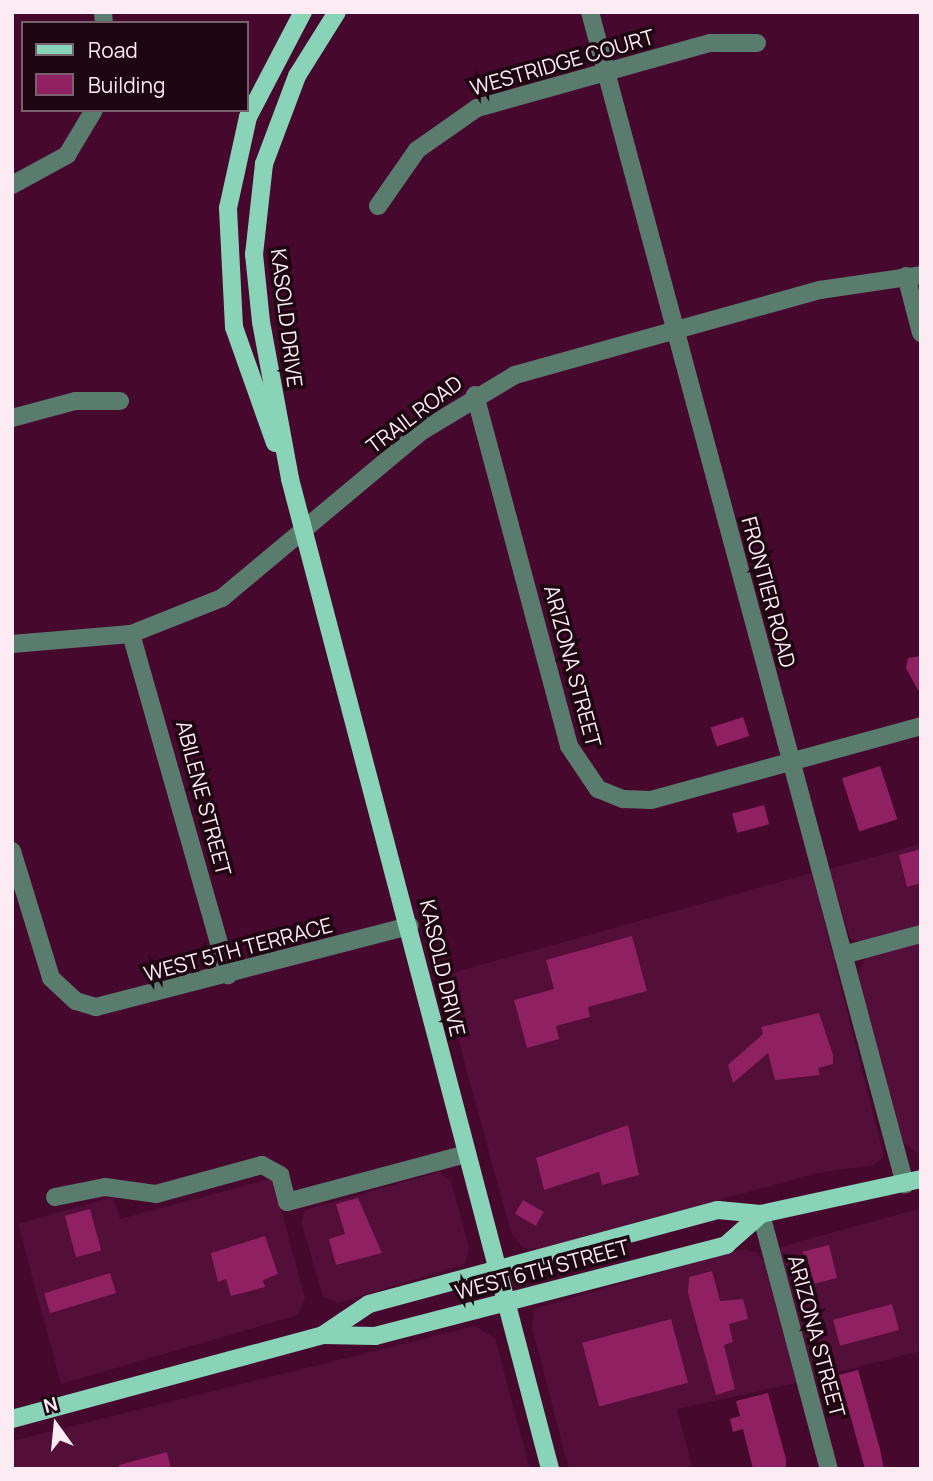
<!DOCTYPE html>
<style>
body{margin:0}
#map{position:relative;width:933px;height:1481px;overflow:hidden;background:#46082d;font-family:Manrope,sans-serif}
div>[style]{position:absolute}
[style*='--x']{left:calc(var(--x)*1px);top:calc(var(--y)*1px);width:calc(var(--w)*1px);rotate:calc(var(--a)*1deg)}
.built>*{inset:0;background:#530e39}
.building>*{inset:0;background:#8f2062;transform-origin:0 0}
.minor>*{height:18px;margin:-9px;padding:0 9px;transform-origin:9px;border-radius:9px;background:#5a7c6f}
.major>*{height:18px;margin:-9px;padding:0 9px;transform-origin:9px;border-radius:9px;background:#89d4b9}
span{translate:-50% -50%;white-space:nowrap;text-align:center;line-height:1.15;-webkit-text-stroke:7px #1e0512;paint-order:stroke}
.street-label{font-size:21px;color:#fcebf3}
.frame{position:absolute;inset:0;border:14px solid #fcebf3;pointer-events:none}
.legend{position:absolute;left:21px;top:21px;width:228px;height:91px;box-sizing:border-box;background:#1e0512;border:2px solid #77616c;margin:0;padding:9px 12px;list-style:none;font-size:21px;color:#fcebf3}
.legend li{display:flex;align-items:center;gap:14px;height:35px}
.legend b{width:35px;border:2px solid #77616c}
.north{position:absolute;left:21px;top:1390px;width:70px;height:70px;-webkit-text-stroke:5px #1e0512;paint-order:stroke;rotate:345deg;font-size:19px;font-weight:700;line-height:28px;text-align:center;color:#fcebf3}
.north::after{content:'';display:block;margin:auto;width:24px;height:32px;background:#fcebf3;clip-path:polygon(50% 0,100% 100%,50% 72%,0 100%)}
</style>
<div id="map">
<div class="built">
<div style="clip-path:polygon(921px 844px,921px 926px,861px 942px,850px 938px,829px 869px)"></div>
<div style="clip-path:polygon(812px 873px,884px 1157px,874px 1165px,818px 1173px,539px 1249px,523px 1248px,511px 1233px,441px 976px)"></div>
<div style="clip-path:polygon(921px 942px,921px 1156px,903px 1142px,858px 975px,866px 957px)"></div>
<div style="clip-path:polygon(439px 1172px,451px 1181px,469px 1248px,465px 1264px,338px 1303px,323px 1297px,301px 1222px,305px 1210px)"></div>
<div style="clip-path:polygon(273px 1178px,305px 1298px,298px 1315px,61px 1384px,18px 1224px,113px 1197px,120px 1219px)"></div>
<div style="clip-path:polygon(921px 1208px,921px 1351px,814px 1378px,777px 1248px)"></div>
<div style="clip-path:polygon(741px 1249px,756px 1252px,764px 1262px,797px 1383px,677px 1409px,693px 1469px,569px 1469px,532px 1328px,534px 1309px)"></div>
<div style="clip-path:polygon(475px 1326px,495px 1338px,530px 1469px,12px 1469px,12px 1441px)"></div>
</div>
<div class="building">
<div style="clip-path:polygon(921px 656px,921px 689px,918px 690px,906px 668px,908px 658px)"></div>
<div style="left:743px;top:717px;width:20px;height:34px;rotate:72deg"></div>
<div style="left:880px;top:766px;width:56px;height:40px;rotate:72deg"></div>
<div style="left:764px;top:805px;width:20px;height:33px;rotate:75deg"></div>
<div style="clip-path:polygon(921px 849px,921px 883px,907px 887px,899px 855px)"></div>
<div style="clip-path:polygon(632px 936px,647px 991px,588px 1007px,590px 1017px,556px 1026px,559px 1039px,527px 1048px,514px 1000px,554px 989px,546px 960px)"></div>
<div style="clip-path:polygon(819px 1013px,833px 1055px,833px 1064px,818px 1068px,820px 1075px,775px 1080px,768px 1053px,733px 1083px,728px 1065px,763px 1034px,761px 1027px)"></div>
<div style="clip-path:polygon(628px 1125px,639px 1175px,602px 1185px,599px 1172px,544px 1190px,536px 1158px)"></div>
<div style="clip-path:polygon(358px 1198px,382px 1253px,336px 1265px,329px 1239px,345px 1234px,336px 1204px)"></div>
<div style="left:523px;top:1200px;width:24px;height:16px;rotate:30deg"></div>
<div style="left:90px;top:1209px;width:43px;height:26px;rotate:75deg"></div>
<div style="clip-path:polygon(265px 1236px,278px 1274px,263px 1280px,265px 1287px,231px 1296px,226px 1279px,218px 1282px,211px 1253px)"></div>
<div style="left:829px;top:1245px;width:34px;height:27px;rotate:76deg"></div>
<div style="clip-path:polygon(712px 1271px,720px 1301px,743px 1299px,748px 1319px,729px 1324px,733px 1342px,724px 1345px,735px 1389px,716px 1395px,688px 1293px,689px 1277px)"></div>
<div style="left:110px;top:1273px;width:21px;height:69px;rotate:73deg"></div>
<div style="left:892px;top:1304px;width:27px;height:61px;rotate:75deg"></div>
<div style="left:671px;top:1319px;width:66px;height:92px;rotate:75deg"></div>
<div style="clip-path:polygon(858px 1370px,880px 1449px,884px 1469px,865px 1469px,839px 1375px)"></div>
<div style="clip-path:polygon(768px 1393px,786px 1459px,786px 1469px,753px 1469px,743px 1429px,733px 1432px,730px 1419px,740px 1416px,736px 1401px)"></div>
<div style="clip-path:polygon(167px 1452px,171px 1469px,120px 1469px,119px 1465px)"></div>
</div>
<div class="minor">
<div style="--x:103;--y:12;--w:11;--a:85"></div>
<div style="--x:590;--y:12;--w:1214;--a:74.96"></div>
<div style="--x:12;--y:185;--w:63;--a:-28.6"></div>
<div style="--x:67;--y:155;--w:52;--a:-59"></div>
<div style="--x:378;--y:206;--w:68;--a:-55.1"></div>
<div style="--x:417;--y:150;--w:73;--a:-35"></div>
<div style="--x:477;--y:108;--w:242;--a:-15.6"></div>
<div style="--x:710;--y:43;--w:47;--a:0"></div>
<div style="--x:906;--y:276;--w:59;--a:75.3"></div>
<div style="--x:475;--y:395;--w:363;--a:75"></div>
<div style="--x:569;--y:746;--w:52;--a:56"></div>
<div style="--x:598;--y:789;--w:27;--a:22"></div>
<div style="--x:623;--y:799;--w:28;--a:2"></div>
<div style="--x:651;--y:800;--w:280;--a:-15.3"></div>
<div style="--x:12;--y:418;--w:65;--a:-15.1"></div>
<div style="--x:75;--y:401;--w:45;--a:0"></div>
<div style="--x:131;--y:634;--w:355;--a:74.1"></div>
<div style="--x:12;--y:644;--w:119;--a:-4.8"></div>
<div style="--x:131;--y:634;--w:98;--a:-21.6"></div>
<div style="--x:222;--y:598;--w:261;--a:-39.9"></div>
<div style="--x:422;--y:431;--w:109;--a:-31.1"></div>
<div style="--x:515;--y:375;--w:317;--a:-15.6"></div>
<div style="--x:820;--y:290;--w:102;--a:-8.4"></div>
<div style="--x:12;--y:851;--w:133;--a:72.9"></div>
<div style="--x:51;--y:978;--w:34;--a:43"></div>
<div style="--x:76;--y:1001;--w:21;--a:17"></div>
<div style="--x:96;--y:1007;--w:324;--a:-14.5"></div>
<div style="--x:843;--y:955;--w:81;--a:-15.1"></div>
<div style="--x:55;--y:1197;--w:51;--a:-11.3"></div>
<div style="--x:105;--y:1187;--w:51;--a:7.8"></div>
<div style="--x:156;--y:1194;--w:110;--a:-15.3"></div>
<div style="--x:262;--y:1165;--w:21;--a:29"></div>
<div style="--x:280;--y:1175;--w:28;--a:75"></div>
<div style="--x:287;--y:1202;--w:185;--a:-15"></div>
<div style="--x:761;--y:1214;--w:264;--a:75.1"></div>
</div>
<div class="major">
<div style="--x:337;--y:12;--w:75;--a:122"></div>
<div style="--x:297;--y:76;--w:94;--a:110.6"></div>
<div style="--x:264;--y:164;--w:91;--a:96.3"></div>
<div style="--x:254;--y:254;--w:68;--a:84.1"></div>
<div style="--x:261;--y:322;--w:160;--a:79.5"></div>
<div style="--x:290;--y:479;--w:1024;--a:75.28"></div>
<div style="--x:275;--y:443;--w:123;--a:-109.5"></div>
<div style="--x:234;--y:327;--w:119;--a:-92.9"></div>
<div style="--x:228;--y:208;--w:93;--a:-77.6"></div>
<div style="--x:248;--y:117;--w:119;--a:-62.4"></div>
<div style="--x:323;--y:1335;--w:55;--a:-34"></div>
<div style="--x:369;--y:1304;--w:361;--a:-15.1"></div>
<div style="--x:718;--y:1210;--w:43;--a:5.3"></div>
<div style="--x:761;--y:1214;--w:164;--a:-12.3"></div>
<div style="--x:12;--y:1419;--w:322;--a:-15.1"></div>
<div style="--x:323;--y:1335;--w:52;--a:1.1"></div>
<div style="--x:375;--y:1336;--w:363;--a:-14.5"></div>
<div style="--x:726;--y:1245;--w:47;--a:-41.5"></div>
</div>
<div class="street-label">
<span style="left:562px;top:62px;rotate:-16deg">WESTRIDGE COURT</span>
<span style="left:287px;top:318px;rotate:83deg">KASOLD DRIVE</span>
<span style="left:414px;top:414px;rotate:-37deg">TRAIL ROAD</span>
<span style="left:769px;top:592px;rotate:75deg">FRONTIER ROAD</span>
<span style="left:573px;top:666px;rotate:75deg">ARIZONA STREET</span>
<span style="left:204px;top:798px;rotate:75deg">ABILENE STREET</span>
<span style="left:238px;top:949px;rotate:-15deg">WEST 5TH TERRACE</span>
<span style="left:443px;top:968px;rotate:77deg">KASOLD DRIVE</span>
<span style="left:542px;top:1269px;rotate:-15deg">WEST 6TH STREET</span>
<span style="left:817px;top:1336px;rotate:75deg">ARIZONA STREET</span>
</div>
<div class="frame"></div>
<ul class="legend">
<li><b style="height:9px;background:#89d4b9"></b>Road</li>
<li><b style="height:19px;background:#8f2062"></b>Building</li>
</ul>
<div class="north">N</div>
</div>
